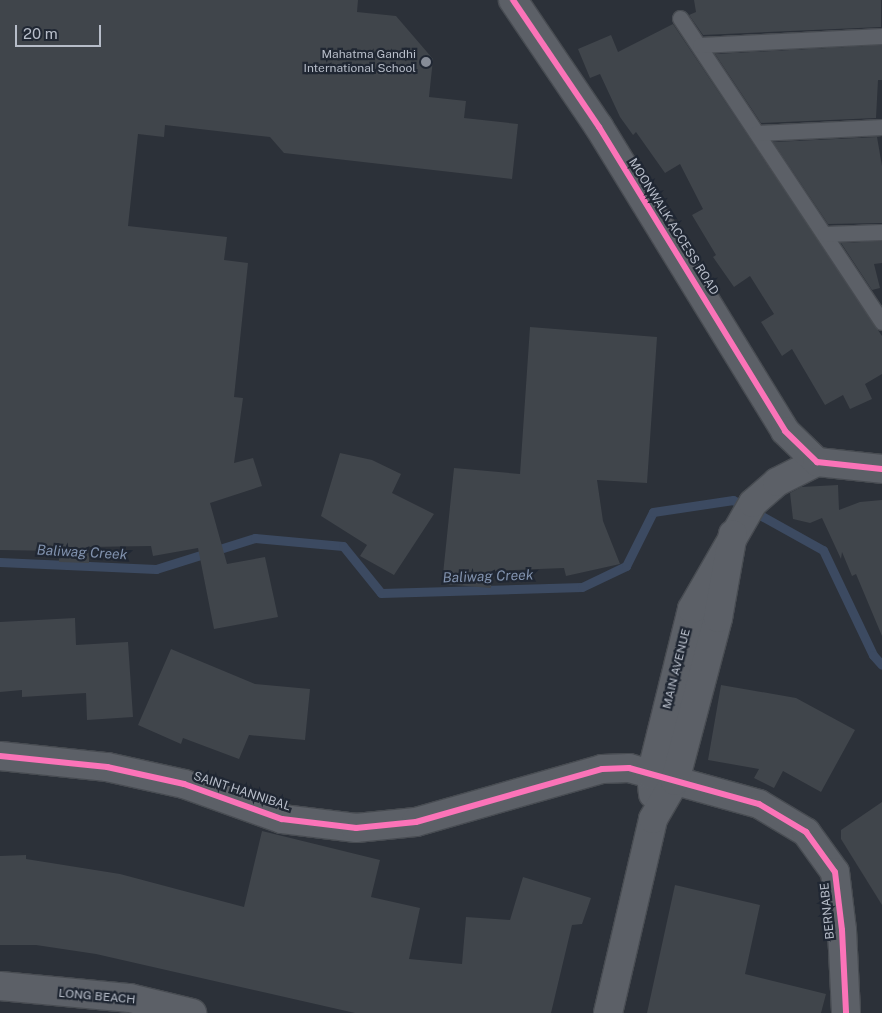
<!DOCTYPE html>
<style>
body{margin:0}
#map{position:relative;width:882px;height:1013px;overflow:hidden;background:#2c3139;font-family:"Public Sans",sans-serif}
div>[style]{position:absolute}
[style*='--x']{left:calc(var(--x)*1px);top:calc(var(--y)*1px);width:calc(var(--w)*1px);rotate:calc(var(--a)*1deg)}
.stream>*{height:9px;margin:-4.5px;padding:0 4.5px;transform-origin:4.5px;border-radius:4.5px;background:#3c4a61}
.building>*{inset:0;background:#40454b}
.roads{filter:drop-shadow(1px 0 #484c52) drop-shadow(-1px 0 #484c52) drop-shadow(0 1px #484c52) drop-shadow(0 -1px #484c52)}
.service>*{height:15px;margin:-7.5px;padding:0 7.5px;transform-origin:7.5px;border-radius:7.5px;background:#5c6067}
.minor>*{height:28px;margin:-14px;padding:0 14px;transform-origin:14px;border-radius:14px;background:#5c6067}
.tertiary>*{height:28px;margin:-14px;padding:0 14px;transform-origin:14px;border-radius:14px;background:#5c6067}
.cycleway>*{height:6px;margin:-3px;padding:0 3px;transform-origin:3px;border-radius:3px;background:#fb73b8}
.dots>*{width:14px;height:14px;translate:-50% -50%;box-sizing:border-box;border:2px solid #202733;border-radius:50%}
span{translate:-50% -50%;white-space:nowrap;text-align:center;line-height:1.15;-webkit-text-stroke:4.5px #202733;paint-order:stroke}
.poi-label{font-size:12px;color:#b7bdc9}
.right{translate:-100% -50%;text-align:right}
.street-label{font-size:12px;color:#b7bdc9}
.water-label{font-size:14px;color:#8192ae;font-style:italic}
.scale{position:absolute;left:15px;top:25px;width:86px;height:22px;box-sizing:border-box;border:2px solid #b7bdc9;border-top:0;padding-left:6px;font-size:15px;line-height:18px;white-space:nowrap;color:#b7bdc9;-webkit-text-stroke:4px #202733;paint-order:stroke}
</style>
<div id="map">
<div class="stream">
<div style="--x:0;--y:562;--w:156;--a:2.6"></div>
<div style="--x:156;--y:569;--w:104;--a:-17.4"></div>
<div style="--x:255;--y:538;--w:88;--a:5.2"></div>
<div style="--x:343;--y:546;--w:60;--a:51"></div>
<div style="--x:381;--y:593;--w:201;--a:-1.7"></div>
<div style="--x:582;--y:587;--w:49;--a:-25.5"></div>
<div style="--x:626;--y:566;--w:60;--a:-63.4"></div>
<div style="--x:653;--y:512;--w:81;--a:-8.5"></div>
<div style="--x:733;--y:500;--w:103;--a:29.1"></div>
<div style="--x:823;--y:550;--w:116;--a:64.5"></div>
<div style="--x:873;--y:655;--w:13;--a:48"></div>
</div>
<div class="building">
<div style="clip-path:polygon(0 0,358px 0,357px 12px,396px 16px,433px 59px,429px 97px,466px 101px,464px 118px,518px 124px,512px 179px,284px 153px,270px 137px,165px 125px,164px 137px,138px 134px,128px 226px,227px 237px,224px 260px,248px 263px,234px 397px,243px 398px,234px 463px,253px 458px,262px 486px,210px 503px,227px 564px,265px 557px,278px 617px,214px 629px,198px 548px,153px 556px,151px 546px,89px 547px,89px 563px,59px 562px,59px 551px,0 550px)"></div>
<div style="clip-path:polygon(694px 0,881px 0,881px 27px,703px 35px,689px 15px,696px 12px)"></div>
<div style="clip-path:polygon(673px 24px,882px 336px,882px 374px,865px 384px,872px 399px,850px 409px,843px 395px,825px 405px,792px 349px,782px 356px,761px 322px,774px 314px,750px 276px,734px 287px,713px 257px,716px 255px,692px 215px,703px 209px,680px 164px,665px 173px,636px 132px,633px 135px,620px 117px,600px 74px,590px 78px,578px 49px,611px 35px,618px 52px)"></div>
<div style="clip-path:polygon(882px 45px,882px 80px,878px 80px,876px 118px,761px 123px,715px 54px)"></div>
<div style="clip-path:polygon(877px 137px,882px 166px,882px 223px,828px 224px,773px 142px)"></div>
<div style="clip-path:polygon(882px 241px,882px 263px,874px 264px,880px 288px,872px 290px,841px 243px)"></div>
<div style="clip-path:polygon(530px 327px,657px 337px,647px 483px,597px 480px,603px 521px,620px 564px,566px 576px,564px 568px,492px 571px,491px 588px,442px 584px,454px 468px,520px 474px)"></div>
<div style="clip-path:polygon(340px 453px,372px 460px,401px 474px,392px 493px,434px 514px,394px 575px,360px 556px,367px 545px,321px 516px)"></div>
<div style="clip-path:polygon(838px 485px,839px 510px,860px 502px,882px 500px,882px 636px,856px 574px,852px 576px,842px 552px,841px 559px,822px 518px,810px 523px,793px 519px,790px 493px,801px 487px)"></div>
<div style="clip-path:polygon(75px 618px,76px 645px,128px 642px,133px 717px,87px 720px,86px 693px,22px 697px,22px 690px,0 692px,0 622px)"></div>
<div style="clip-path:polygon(171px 649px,255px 684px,310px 689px,305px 740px,249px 735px,239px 759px,183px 738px,181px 744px,138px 725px)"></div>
<div style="clip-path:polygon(721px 685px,796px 698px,855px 730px,821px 792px,783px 771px,774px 788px,754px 778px,759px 769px,708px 760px)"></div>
<div style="clip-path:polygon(882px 802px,882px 905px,841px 839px,841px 830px)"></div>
<div style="clip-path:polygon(262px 831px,380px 860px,371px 897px,420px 908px,409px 959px,462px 964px,466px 917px,510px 920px,523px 877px,591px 898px,582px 924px,572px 925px,551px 1013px,355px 1013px,96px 954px,36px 945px,0 945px,0 856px,26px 855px,26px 859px,120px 874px,244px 907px)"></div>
<div style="clip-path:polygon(675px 885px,760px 905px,745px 974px,826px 994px,821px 1013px,647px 1013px)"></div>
</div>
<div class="roads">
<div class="service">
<div style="--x:680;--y:18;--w:365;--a:56.4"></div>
<div style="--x:700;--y:45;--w:182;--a:-2.8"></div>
<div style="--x:757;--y:133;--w:125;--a:-2.7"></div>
<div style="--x:825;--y:234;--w:57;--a:-2"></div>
</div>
<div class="minor">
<div style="--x:0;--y:756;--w:108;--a:5.9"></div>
<div style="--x:107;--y:767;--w:79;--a:12.4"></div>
<div style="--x:184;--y:784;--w:104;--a:19.7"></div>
<div style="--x:282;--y:819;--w:75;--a:6.9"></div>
<div style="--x:356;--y:828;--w:60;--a:-5.7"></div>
<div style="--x:416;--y:822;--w:193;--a:-15.9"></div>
<div style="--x:602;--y:769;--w:27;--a:-2"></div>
<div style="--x:629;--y:768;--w:135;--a:15.5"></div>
<div style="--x:759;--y:804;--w:55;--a:30.8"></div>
<div style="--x:806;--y:832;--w:49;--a:54.1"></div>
<div style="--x:835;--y:872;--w:58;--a:83.1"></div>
<div style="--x:842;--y:930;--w:83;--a:87.2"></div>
<div style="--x:653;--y:794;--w:19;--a:-96"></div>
<div style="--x:651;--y:775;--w:171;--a:-76.1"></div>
<div style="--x:692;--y:609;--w:122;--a:-60.1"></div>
<div style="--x:753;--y:503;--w:32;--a:-41"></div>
<div style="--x:777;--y:482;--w:45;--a:-26.6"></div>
<div style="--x:0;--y:986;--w:131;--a:5.3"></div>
<div style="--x:130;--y:998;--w:64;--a:13.6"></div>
<div style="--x:608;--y:1013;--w:199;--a:-76.9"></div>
<div style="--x:653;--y:819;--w:44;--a:-59.9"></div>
<div style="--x:675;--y:781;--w:169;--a:-75.2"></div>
<div style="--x:718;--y:618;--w:85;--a:-79.9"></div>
</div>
<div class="tertiary">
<div style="--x:513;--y:0;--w:153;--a:55.9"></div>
<div style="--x:599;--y:127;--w:356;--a:58.5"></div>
<div style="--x:785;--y:431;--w:45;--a:44.1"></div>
<div style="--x:817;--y:462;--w:65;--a:6.1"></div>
</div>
</div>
<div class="cycleway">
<div style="--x:513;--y:0;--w:153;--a:55.9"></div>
<div style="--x:599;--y:127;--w:356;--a:58.5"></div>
<div style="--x:785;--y:431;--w:45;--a:44.1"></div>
<div style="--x:817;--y:462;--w:65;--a:6.1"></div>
<div style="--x:0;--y:756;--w:108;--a:5.9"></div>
<div style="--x:107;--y:767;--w:79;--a:12.4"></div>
<div style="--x:184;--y:784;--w:104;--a:19.7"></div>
<div style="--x:282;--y:819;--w:75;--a:6.9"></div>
<div style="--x:356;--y:828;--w:60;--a:-5.7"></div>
<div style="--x:416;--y:822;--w:193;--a:-15.9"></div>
<div style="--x:602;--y:769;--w:27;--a:-2"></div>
<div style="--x:629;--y:768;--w:135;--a:15.5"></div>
<div style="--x:759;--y:804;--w:55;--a:30.8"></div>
<div style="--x:806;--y:832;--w:49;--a:54.1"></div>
<div style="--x:835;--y:872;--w:58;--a:83.1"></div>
<div style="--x:842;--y:930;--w:83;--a:87.2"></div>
</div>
<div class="dots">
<div style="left:426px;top:62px;background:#868c97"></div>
</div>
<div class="poi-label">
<span class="right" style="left:416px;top:62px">Mahatma Gandhi<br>International School</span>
</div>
<div class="street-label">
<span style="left:673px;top:227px;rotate:58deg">MOONWALK ACCESS ROAD</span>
<span style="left:677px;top:669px;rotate:-76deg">MAIN AVENUE</span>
<span style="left:242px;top:792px;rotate:18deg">SAINT HANNIBAL</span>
<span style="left:828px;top:911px;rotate:-96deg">BERNABE</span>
<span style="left:97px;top:997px;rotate:5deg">LONG BEACH</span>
</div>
<div class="water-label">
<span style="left:82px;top:552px;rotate:3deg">Baliwag Creek</span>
<span style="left:488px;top:576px;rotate:-2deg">Baliwag Creek</span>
</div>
<div class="scale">20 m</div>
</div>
